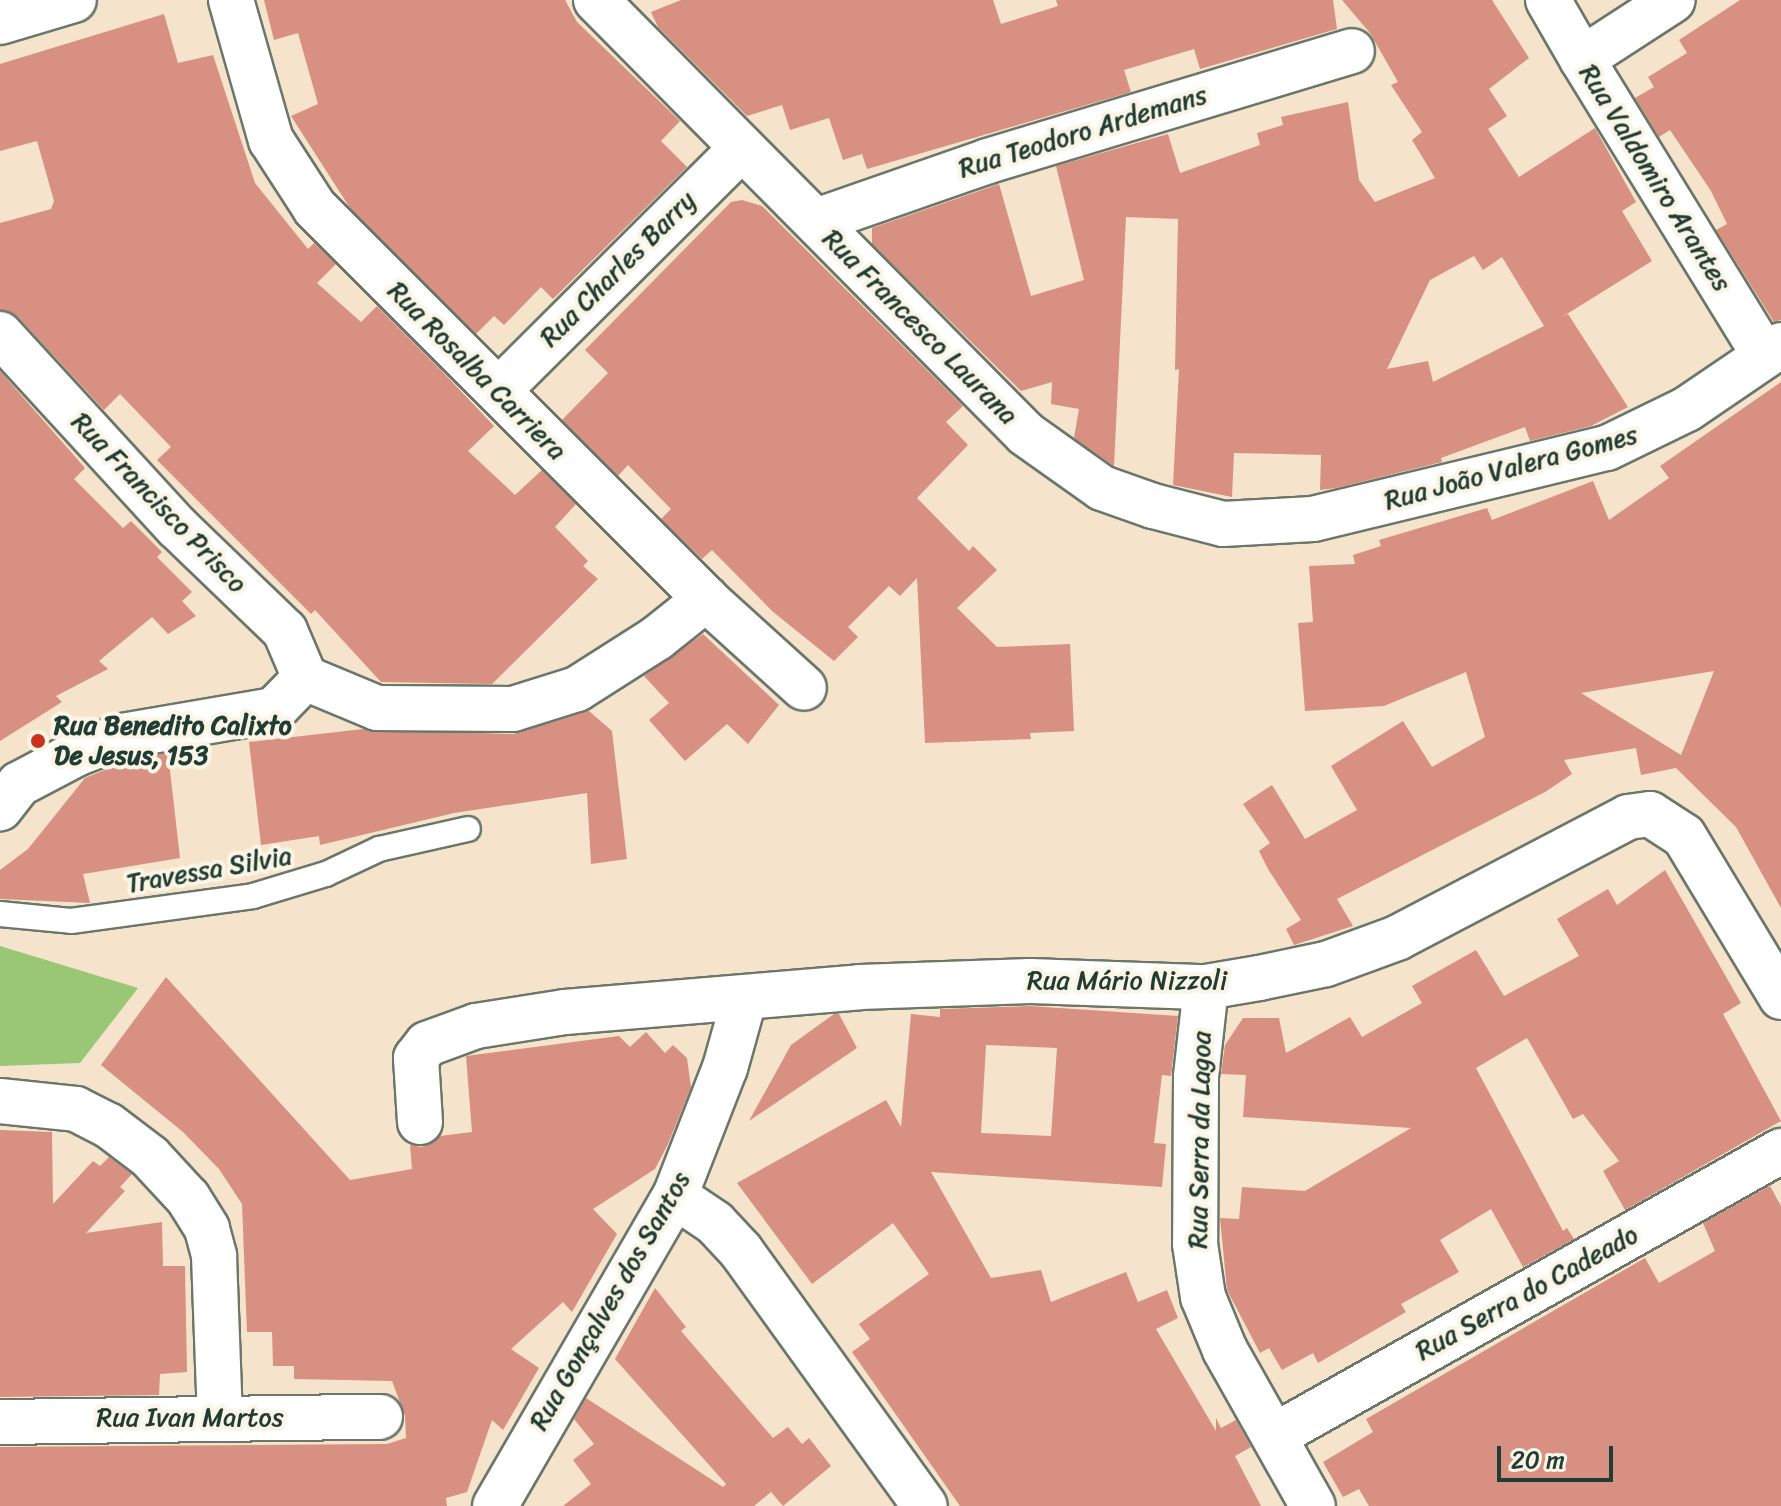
<!DOCTYPE html>
<meta charset="utf-8">
<style>
body{margin:0}
#map{position:relative;width:1781px;height:1506px;overflow:hidden;background:#f5e4cb;font-family:Sriracha,sans-serif}
div>[style]{position:absolute}
[style*='--x']{left:calc(var(--x)*1px);top:calc(var(--y)*1px);width:calc(var(--w)*1px);rotate:calc(var(--a)*1deg)}
.green>*{inset:0;background:#99c775}
.building>*{inset:0;background:#d79081}
.roads{filter:drop-shadow(2px 0 #6a7769) drop-shadow(-2px 0 #6a7769) drop-shadow(0 2px #6a7769) drop-shadow(0 -2px #6a7769)}
.service>*{height:24px;margin:-12px;padding:0 12px;transform-origin:12px;border-radius:12px;background:#fff}
.minor>*{height:44px;margin:-22px;padding:0 22px;transform-origin:22px;border-radius:22px;background:#fff}
.tertiary>*{height:44px;margin:-22px;padding:0 22px;transform-origin:22px;border-radius:22px;background:#fff}
.dots>*{width:22px;height:22px;translate:-50% -50%;box-sizing:border-box;border:4px solid #fcf5e5;border-radius:50%}
span{translate:-50% -50%;white-space:nowrap;text-align:center;line-height:1.15;-webkit-text-stroke:8px #fcf5e5;paint-order:stroke}
.street-label{font-size:26px;color:#1f3d34}
.poi-label{font-size:26px;color:#1f3d34;font-weight:700}
.left{translate:0 -50%;text-align:left}
.scale{position:absolute;left:1497px;top:1446px;width:116px;height:36px;box-sizing:border-box;border:4px solid #1f3d34;border-top:0;padding-left:10px;font-size:24px;line-height:28px;white-space:nowrap;color:#1f3d34;-webkit-text-stroke:6px #fcf5e5;paint-order:stroke}
</style>
<div id="map">
<div class="green">
<div style="clip-path:polygon(0 946px,138px 988px,80px 1063px,0 1066px)"></div>
</div>
<div class="building">
<div style="clip-path:polygon(264px 0,565px 0,577px 22px,680px 121px,661px 141px,687px 167px,553px 299px,541px 287px,504px 325px,494px 316px,476px 334px,350px 208px,291px 116px,318px 104px,298px 33px,274px 40px)"></div>
<div style="clip-path:polygon(681px 0,993px 0,1001px 24px,1058px 6px,1056px 0,1333px 0,1337px 29px,1200px 69px,1194px 49px,1124px 70px,1131px 92px,867px 169px,862px 154px,843px 160px,829px 118px,790px 130px,782px 105px,747px 116px,658px 27px,651px 12px)"></div>
<div style="clip-path:polygon(evenodd,1342px 0,1492px 0,1529px 58px,1489px 89px,1507px 116px,1488px 129px,1519px 177px,1595px 128px,1636px 202px,1622px 211px,1652px 261px,1562px 317px,1568px 314px,1628px 407px,1591px 426px,1530px 441px,1525px 427px,1441px 458px,1442px 462px,1336px 488px,1320px 490px,1321px 455px,1234px 453px,1232px 497px,1173px 485px,1179px 369px,1175px 370px,1178px 219px,1126px 217px,1114px 466px,1074px 438px,1079px 409px,1051px 404px,1052px 382px,1021px 391px,872px 244px,872px 228px,999px 184px,1031px 296px,1084px 280px,1056px 166px,1168px 134px,1180px 173px,1260px 145px,1257px 133px,1283px 125px,1281px 117px,1348px 102px,1359px 180px,1375px 202px,1435px 178px,1412px 140px,1422px 132px,1391px 85px,1398px 82px,1370px 33px,1342px 0,1474px 256px,1483px 270px,1502px 257px,1544px 326px,1433px 382px,1428px 361px,1387px 369px,1430px 280px,1474px 256px)"></div>
<div style="clip-path:polygon(1740px 0,1781px 0,1781px 320px,1774px 322px,1716px 230px,1727px 224px,1711px 191px,1670px 130px,1659px 137px,1635px 98px,1654px 87px,1648px 77px,1687px 53px,1679px 40px)"></div>
<div style="clip-path:polygon(164px 14px,178px 63px,213px 55px,255px 183px,308px 249px,314px 243px,336px 264px,317px 283px,361px 322px,377px 306px,440px 369px,494px 426px,468px 451px,515px 495px,542px 470px,576px 504px,555px 527px,588px 561px,583px 566px,598px 579px,492px 684px,381px 682px,315px 610px,311px 614px,157px 460px,171px 447px,120px 394px,104px 410px,18px 317px,0 310px,0 223px,51px 209px,54px 201px,37px 141px,0 151px,0 64px)"></div>
<div style="clip-path:polygon(742px 200px,762px 206px,963px 406px,946px 422px,968px 445px,917px 498px,969px 551px,973px 546px,997px 570px,957px 608px,997px 647px,1070px 644px,1074px 731px,1030px 733px,1031px 739px,925px 743px,917px 578px,900px 596px,889px 586px,848px 627px,858px 637px,834px 661px,772px 611px,712px 550px,702px 559px,661px 519px,671px 509px,628px 465px,618px 476px,562px 420px,608px 373px,585px 350px,731px 202px)"></div>
<div style="clip-path:polygon(0 371px,85px 468px,74px 479px,123px 528px,131px 521px,162px 552px,157px 557px,192px 592px,182px 601px,196px 616px,168px 634px,152px 617px,99px 661px,108px 669px,56px 696px,62px 702px,0 741px)"></div>
<div style="clip-path:polygon(evenodd,1781px 382px,1781px 908px,1736px 827px,1676px 768px,1641px 775px,1636px 748px,1564px 760px,1572px 774px,1545px 792px,1337px 899px,1353px 926px,1294px 945px,1286px 929px,1301px 920px,1268px 869px,1259px 851px,1270px 843px,1243px 804px,1272px 785px,1305px 839px,1357px 810px,1331px 766px,1403px 721px,1432px 767px,1485px 737px,1466px 672px,1384px 706px,1305px 711px,1298px 623px,1313px 622px,1309px 566px,1355px 564px,1353px 555px,1381px 546px,1379px 540px,1487px 508px,1492px 520px,1593px 481px,1609px 520px,1669px 478px,1660px 466px,1781px 382px,1714px 671px,1681px 755px,1581px 693px,1714px 671px)"></div>
<div style="clip-path:polygon(703px 634px,779px 705px,748px 744px,727px 724px,685px 761px,649px 720px,669px 703px,644px 676px)"></div>
<div style="clip-path:polygon(589px 711px,612px 731px,627px 859px,591px 864px,587px 793px,454px 813px,320px 845px,319px 836px,261px 845px,249px 742px,363px 729px,513px 734px)"></div>
<div style="clip-path:polygon(168px 753px,180px 858px,83px 874px,90px 903px,0 899px,0 870px,28px 849px,85px 778px,129px 760px)"></div>
<div style="clip-path:polygon(1665px 870px,1741px 1003px,1723px 1014px,1781px 1121px,1625px 1210px,1603px 1171px,1619px 1161px,1583px 1114px,1573px 1119px,1527px 1038px,1476px 1068px,1563px 1231px,1567px 1228px,1574px 1239px,1523px 1267px,1491px 1209px,1440px 1240px,1459px 1272px,1401px 1304px,1406px 1312px,1318px 1363px,1313px 1353px,1282px 1370px,1269px 1348px,1260px 1353px,1227px 1290px,1220px 1218px,1239px 1219px,1242px 1187px,1305px 1191px,1411px 1128px,1243px 1117px,1246px 1075px,1221px 1074px,1225px 1045px,1243px 1018px,1279px 1018px,1286px 1053px,1350px 1017px,1362px 1037px,1422px 1003px,1412px 986px,1476px 950px,1504px 996px,1579px 956px,1557px 919px,1608px 889px,1617px 905px)"></div>
<div style="clip-path:polygon(166px 977px,350px 1180px,412px 1169px,410px 1145px,422px 1147px,440px 1136px,472px 1132px,466px 1056px,619px 1036px,630px 1047px,646px 1032px,665px 1053px,673px 1045px,687px 1058px,691px 1087px,668px 1144px,655px 1169px,593px 1209px,617px 1234px,572px 1312px,563px 1302px,511px 1349px,539px 1368px,503px 1430px,492px 1420px,467px 1492px,446px 1498px,447px 1506px,0 1506px,0 1447px,387px 1444px,406px 1438px,405px 1416px,392px 1381px,294px 1379px,294px 1366px,273px 1366px,272px 1332px,247px 1332px,242px 1204px,219px 1169px,183px 1132px,101px 1065px)"></div>
<div style="clip-path:polygon(evenodd,1030px 1006px,1178px 1016px,1171px 1076px,1162px 1075px,1154px 1143px,1166px 1144px,1162px 1187px,931px 1172px,991px 1278px,1041px 1270px,1051px 1302px,1126px 1272px,1138px 1302px,1167px 1290px,1178px 1318px,1156px 1329px,1216px 1431px,1216px 1418px,1221px 1428px,1236px 1420px,1251px 1447px,1235px 1456px,1261px 1506px,960px 1506px,852px 1352px,870px 1339px,859px 1324px,929px 1274px,893px 1223px,812px 1284px,737px 1183px,886px 1100px,901px 1127px,911px 1014px,940px 1017px,940px 1009px,1030px 1006px,986px 1045px,1057px 1048px,1051px 1136px,981px 1133px,986px 1045px)"></div>
<div style="clip-path:polygon(834px 1014px,839px 1014px,857px 1048px,749px 1121px,791px 1045px)"></div>
<div style="clip-path:polygon(0 1130px,52px 1132px,53px 1204px,93px 1161px,100px 1166px,109px 1157px,132px 1174px,120px 1187px,125px 1191px,86px 1233px,162px 1222px,163px 1266px,185px 1266px,187px 1372px,160px 1374px,159px 1395px,0 1397px)"></div>
<div style="clip-path:polygon(1770px 1186px,1781px 1206px,1781px 1506px,1369px 1506px,1359px 1489px,1343px 1497px,1323px 1462px,1373px 1432px,1366px 1419px,1645px 1258px,1659px 1283px,1715px 1251px,1703px 1223px)"></div>
<div style="clip-path:polygon(655px 1288px,686px 1327px,681px 1331px,773px 1438px,788px 1427px,802px 1444px,809px 1438px,831px 1466px,783px 1506px,771px 1492px,754px 1506px,563px 1506px,591px 1484px,573px 1460px,594px 1444px,574px 1419px,586px 1398px,723px 1487px,726px 1484px,615px 1359px)"></div>
</div>
<div class="roads">
<div class="service">
<div style="--x:0;--y:914;--w:71;--a:5.6"></div>
<div style="--x:71;--y:921;--w:184;--a:-7.8"></div>
<div style="--x:253;--y:896;--w:76;--a:-16.8"></div>
<div style="--x:326;--y:874;--w:59;--a:-25.3"></div>
<div style="--x:379;--y:849;--w:91;--a:-12.7"></div>
</div>
<div class="minor">
<div style="--x:231;--y:0;--w:146;--a:74.1"></div>
<div style="--x:271;--y:140;--w:81;--a:57.1"></div>
<div style="--x:315;--y:208;--w:553;--a:45"></div>
<div style="--x:706;--y:599;--w:132;--a:42.2"></div>
<div style="--x:596;--y:0;--w:611;--a:45.27"></div>
<div style="--x:1026;--y:434;--w:93;--a:35.4"></div>
<div style="--x:1102;--y:488;--w:54;--a:19.4"></div>
<div style="--x:1153;--y:506;--w:72;--a:14.4"></div>
<div style="--x:1223;--y:524;--w:90;--a:-3.2"></div>
<div style="--x:1313;--y:519;--w:302;--a:-13.6"></div>
<div style="--x:1607;--y:448;--w:89;--a:-26"></div>
<div style="--x:1687;--y:409;--w:114;--a:-34.2"></div>
<div style="--x:1582;--y:59;--w:347;--a:58.4"></div>
<div style="--x:816;--y:221;--w:182;--a:-19.2"></div>
<div style="--x:988;--y:161;--w:380;--a:-16.8"></div>
<div style="--x:498;--y:391;--w:343;--a:-44.9"></div>
<div style="--x:305;--y:678;--w:78;--a:22.6"></div>
<div style="--x:377;--y:708;--w:136;--a:0.4"></div>
<div style="--x:513;--y:709;--w:67;--a:-17.4"></div>
<div style="--x:577;--y:689;--w:95;--a:-32.5"></div>
<div style="--x:657;--y:638;--w:63;--a:-38.5"></div>
<div style="--x:1206;--y:987;--w:90;--a:96.4"></div>
<div style="--x:1196;--y:1076;--w:168;--a:90.3"></div>
<div style="--x:1195;--y:1244;--w:54;--a:81.4"></div>
<div style="--x:1203;--y:1297;--w:57;--a:67.5"></div>
<div style="--x:1225;--y:1350;--w:179;--a:60.6"></div>
<div style="--x:0;--y:1101;--w:76;--a:6"></div>
<div style="--x:76;--y:1109;--w:36;--a:27"></div>
<div style="--x:108;--y:1125;--w:53;--a:37.3"></div>
<div style="--x:150;--y:1157;--w:56;--a:47.2"></div>
<div style="--x:188;--y:1198;--w:36;--a:58"></div>
<div style="--x:207;--y:1229;--w:28;--a:75"></div>
<div style="--x:214;--y:1256;--w:162;--a:87.9"></div>
<div style="--x:420;--y:1122;--w:64;--a:-93.6"></div>
<div style="--x:416;--y:1058;--w:18;--a:-52"></div>
<div style="--x:427;--y:1044;--w:52;--a:-20.2"></div>
<div style="--x:476;--y:1026;--w:90;--a:-8.9"></div>
<div style="--x:565;--y:1012;--w:296;--a:-4.8"></div>
<div style="--x:860;--y:987;--w:170;--a:-2"></div>
<div style="--x:1030;--y:981;--w:176;--a:2"></div>
<div style="--x:1206;--y:987;--w:54;--a:-9.6"></div>
<div style="--x:1259;--y:978;--w:68;--a:-11.8"></div>
<div style="--x:1326;--y:964;--w:76;--a:-20.1"></div>
<div style="--x:1397;--y:938;--w:261;--a:-27.6"></div>
<div style="--x:1628;--y:817;--w:22;--a:-8"></div>
<div style="--x:1650;--y:814;--w:40;--a:32.9"></div>
<div style="--x:1684;--y:836;--w:188;--a:58.9"></div>
<div style="--x:675;--y:1196;--w:48;--a:34"></div>
<div style="--x:715;--y:1223;--w:38;--a:47"></div>
<div style="--x:741;--y:1251;--w:314;--a:54.2"></div>
<div style="--x:0;--y:1422;--w:380;--a:-0.8"></div>
<div style="--x:1274;--y:1436;--w:582;--a:-29.34"></div>
<div style="--x:495;--y:1506;--w:358;--a:-59.9"></div>
<div style="--x:675;--y:1196;--w:137;--a:-68.7"></div>
<div style="--x:725;--y:1068;--w:71;--a:-74.4"></div>
</div>
<div class="tertiary">
<div style="--x:1548;--y:0;--w:68;--a:60"></div>
<div style="--x:1582;--y:59;--w:108;--a:-33"></div>
<div style="--x:0;--y:22;--w:77;--a:-16.6"></div>
<div style="--x:0;--y:334;--w:262;--a:47.5"></div>
<div style="--x:177;--y:527;--w:150;--a:43.9"></div>
<div style="--x:285;--y:631;--w:51;--a:66.9"></div>
<div style="--x:305;--y:678;--w:45;--a:134.1"></div>
<div style="--x:274;--y:710;--w:154;--a:170.3"></div>
<div style="--x:122;--y:736;--w:49;--a:158.6"></div>
<div style="--x:76;--y:754;--w:64;--a:152.2"></div>
<div style="--x:19;--y:784;--w:31;--a:128"></div>
</div>
</div>
<div class="dots">
<div style="left:38px;top:741px;background:#c8321e"></div>
</div>
<div class="street-label">
<span style="left:1083px;top:132px;rotate:-17deg">Rua Teodoro Ardemans</span>
<span style="left:1655px;top:178px;rotate:58deg">Rua Valdomiro Arantes</span>
<span style="left:618px;top:269px;rotate:-45deg">Rua Charles Barry</span>
<span style="left:920px;top:327px;rotate:45deg">Rua Francesco Laurana</span>
<span style="left:477px;top:371px;rotate:45deg">Rua Rosalba Carriera</span>
<span style="left:1511px;top:468px;rotate:-15deg">Rua João Valera Gomes</span>
<span style="left:159px;top:503px;rotate:46deg">Rua Francisco Prisco</span>
<span style="left:209px;top:870px;rotate:-10deg">Travessa Silvia</span>
<span style="left:1127px;top:981px">Rua Mário Nizzoli</span>
<span style="left:1200px;top:1140px;rotate:-89deg">Rua Serra da Lagoa</span>
<span style="left:1527px;top:1293px;rotate:-29deg">Rua Serra do Cadeado</span>
<span style="left:610px;top:1301px;rotate:-60deg">Rua Gonçalves dos Santos</span>
<span style="left:190px;top:1418px">Rua Ivan Martos</span>
</div>
<div class="poi-label">
<span class="left" style="left:54px;top:741px">Rua Benedito Calixto<br>De Jesus, 153</span>
</div>
<div class="scale">20 m</div>
</div>
